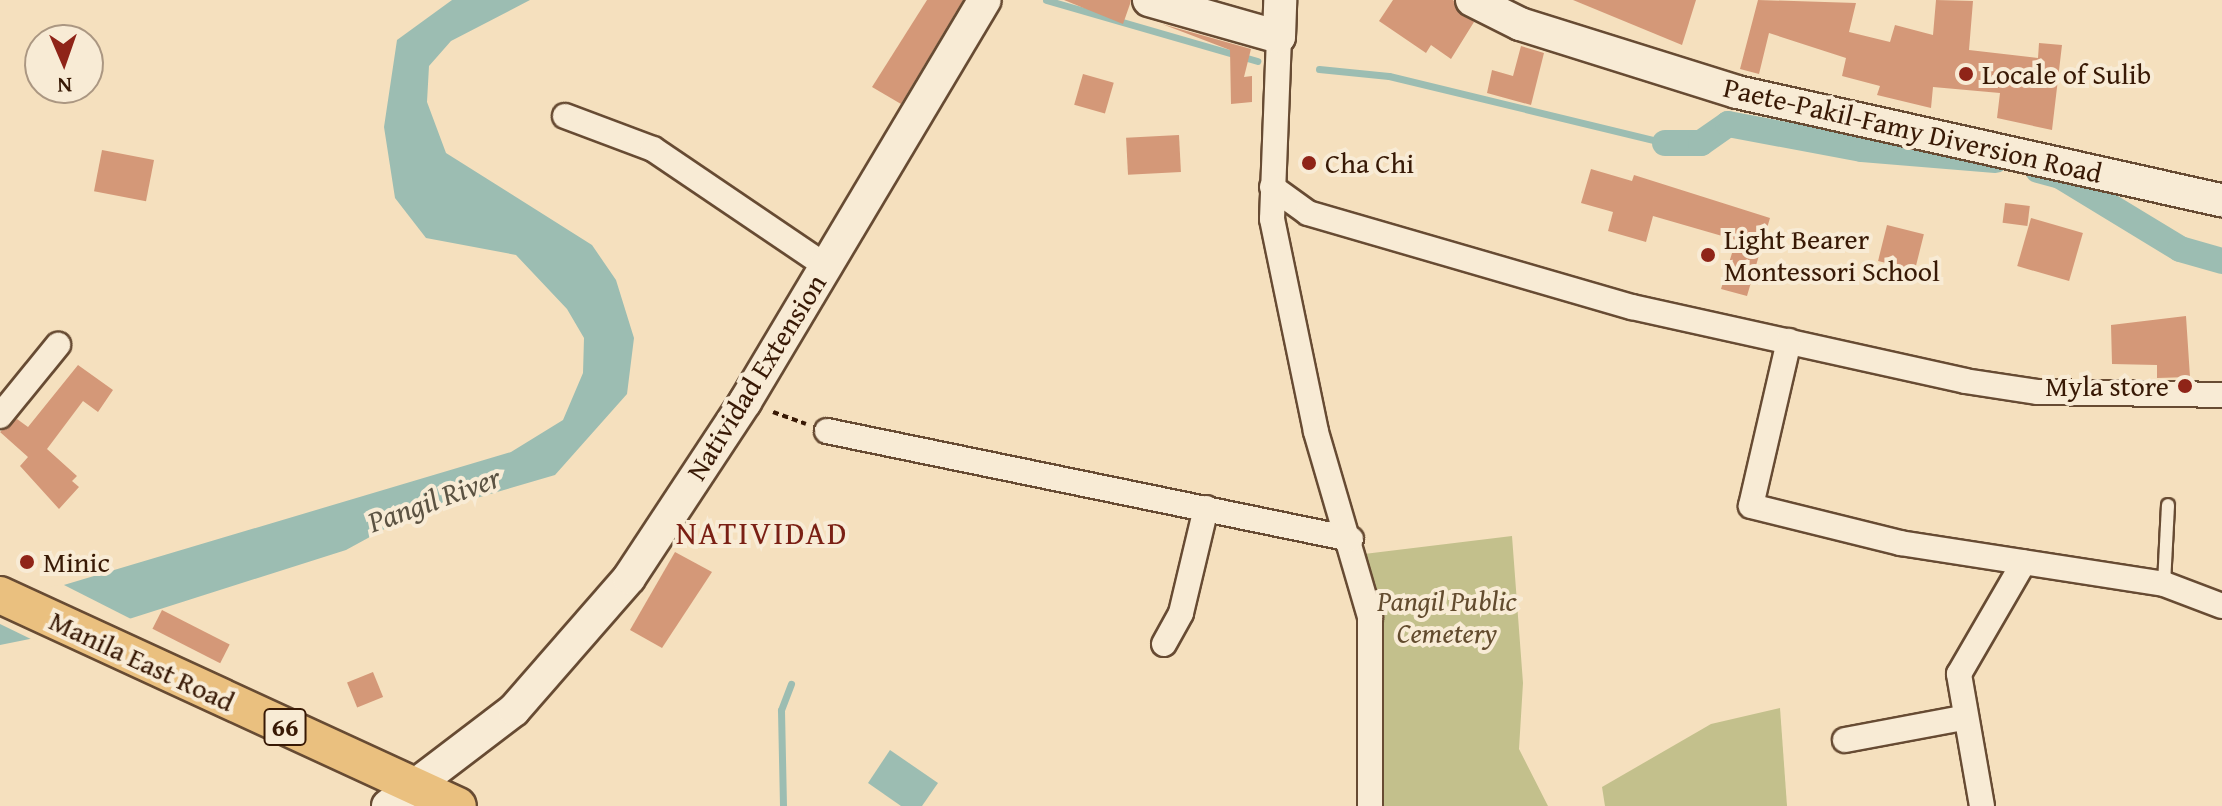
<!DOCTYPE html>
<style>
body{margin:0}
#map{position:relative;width:2222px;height:806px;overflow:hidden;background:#f5e0be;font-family:"Gentium Book Plus",serif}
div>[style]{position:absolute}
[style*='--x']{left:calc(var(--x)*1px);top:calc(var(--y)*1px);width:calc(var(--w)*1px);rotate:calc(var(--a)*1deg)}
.green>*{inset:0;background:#c3c08c}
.water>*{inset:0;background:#9cbdb2}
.pier>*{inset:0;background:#f5e0be}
.stream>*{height:7px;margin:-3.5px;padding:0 3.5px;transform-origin:3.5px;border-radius:3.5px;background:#9cbdb2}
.canal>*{height:26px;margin:-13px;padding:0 13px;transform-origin:13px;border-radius:13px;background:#9cbdb2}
.building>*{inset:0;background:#d49878;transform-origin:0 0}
.path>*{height:4px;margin-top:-2px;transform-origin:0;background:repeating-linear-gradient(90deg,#381905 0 6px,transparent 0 10px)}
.roads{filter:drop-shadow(2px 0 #674b33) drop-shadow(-2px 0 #674b33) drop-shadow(0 2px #674b33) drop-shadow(0 -2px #674b33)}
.lane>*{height:12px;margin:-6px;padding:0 6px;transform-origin:6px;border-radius:6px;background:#f8ebd5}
.street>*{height:24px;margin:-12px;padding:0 12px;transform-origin:12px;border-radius:12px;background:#f8ebd5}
.secondary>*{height:32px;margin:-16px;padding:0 16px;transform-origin:16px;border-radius:16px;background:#f8ebd5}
.primary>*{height:36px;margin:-18px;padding:0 18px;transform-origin:18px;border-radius:18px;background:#eac07f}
.dots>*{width:22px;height:22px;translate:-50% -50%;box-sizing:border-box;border:4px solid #f8ebd5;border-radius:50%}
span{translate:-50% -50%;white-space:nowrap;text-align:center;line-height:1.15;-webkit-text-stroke:8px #f8ebd5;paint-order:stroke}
.shield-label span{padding:2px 6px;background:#f8ebd5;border:2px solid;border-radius:6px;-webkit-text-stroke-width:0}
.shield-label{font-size:26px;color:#381905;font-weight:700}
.poi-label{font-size:28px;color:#381905}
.left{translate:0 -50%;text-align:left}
.right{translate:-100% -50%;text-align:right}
.street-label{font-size:28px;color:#381905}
.park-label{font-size:28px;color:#624b2e;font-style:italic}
.water-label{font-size:30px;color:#5b5242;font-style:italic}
.quarter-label{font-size:32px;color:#7a1f14;letter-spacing:2px}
.north{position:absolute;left:24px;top:24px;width:80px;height:80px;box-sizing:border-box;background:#f8ebd5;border:2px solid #ab9782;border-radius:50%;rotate:178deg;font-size:22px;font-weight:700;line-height:32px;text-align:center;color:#381905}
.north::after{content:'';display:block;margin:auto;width:28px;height:36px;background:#8f2418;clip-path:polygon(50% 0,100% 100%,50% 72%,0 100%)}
</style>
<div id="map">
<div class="green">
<div style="clip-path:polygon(1512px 536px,1523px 683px,1519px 749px,1548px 806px,1377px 806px,1384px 666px,1364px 554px)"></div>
<div style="clip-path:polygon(1780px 708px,1787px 806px,1605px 806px,1602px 787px,1711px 724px)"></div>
</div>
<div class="water">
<div style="clip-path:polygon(452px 0,530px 0,451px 41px,429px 66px,427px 102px,446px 153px,592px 245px,616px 280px,634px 338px,627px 394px,555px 475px,401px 520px,346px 550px,129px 619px,0 645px,0 604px,511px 452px,563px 420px,583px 373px,584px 338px,567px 309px,516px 255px,426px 238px,395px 198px,384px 127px,397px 40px)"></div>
<div style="clip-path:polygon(890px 750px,938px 783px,922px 806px,901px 806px,868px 783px)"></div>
</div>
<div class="pier">
<div style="clip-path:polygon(62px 584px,135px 621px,35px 641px,0 624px,0 599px)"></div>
</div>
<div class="stream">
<div style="--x:1046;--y:0;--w:220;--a:16.1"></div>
<div style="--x:1319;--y:69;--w:70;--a:5.7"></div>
<div style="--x:1389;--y:76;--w:284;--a:13.6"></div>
<div style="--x:783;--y:806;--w:96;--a:-91.2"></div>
<div style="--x:781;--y:710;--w:28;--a:-69"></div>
</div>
<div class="canal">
<div style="--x:1665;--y:143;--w:36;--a:0"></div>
<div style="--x:1701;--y:143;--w:33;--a:-35"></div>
<div style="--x:1728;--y:124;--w:136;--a:10.6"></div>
<div style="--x:1862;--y:149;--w:134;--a:4.7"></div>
<div style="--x:2038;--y:170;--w:23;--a:15"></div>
<div style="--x:2060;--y:176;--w:140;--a:31.3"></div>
<div style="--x:2180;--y:249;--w:44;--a:15.9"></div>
</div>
<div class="building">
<div style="clip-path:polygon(927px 0,963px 0,901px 104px,872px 87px)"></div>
<div style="clip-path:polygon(1064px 0,1131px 0,1130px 4px,1123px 24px)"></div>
<div style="clip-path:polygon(1393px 0,1453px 0,1474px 22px,1451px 59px,1431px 45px,1426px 53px,1379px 21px)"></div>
<div style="clip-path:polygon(1573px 0,1696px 0,1682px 45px)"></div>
<div style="clip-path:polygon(1758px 0,1856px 3px,1849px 32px,1890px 42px,1895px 25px,1933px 35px,1936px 0,1973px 1px,1969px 50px,2038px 58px,2039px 43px,2062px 45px,2052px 130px,1997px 118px,2000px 93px,1933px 87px,1931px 108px,1877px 95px,1880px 86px,1842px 76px,1846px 58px,1769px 33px,1759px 74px,1740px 69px)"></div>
<div style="clip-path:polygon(1162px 24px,1251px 49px,1244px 77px,1252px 76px,1252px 102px,1231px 104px,1230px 50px)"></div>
<div style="clip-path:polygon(1521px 46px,1544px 53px,1531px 105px,1487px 93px,1492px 70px,1513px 76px)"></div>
<div style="left:1083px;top:74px;width:32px;height:32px;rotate:16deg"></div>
<div style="left:1179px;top:135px;width:37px;height:53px;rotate:87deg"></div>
<div style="left:102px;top:150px;width:53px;height:42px;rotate:11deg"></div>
<div style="clip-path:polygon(1591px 169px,1632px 181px,1634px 175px,1770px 218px,1747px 296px,1721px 289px,1736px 240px,1653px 216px,1646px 242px,1608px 231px,1613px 212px,1581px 203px)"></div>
<div style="left:2005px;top:203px;width:25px;height:20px;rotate:7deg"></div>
<div style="left:2031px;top:218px;width:54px;height:50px;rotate:16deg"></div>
<div style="left:1887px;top:225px;width:38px;height:37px;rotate:14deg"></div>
<div style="clip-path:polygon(2186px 316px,2190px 377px,2157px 378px,2157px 365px,2112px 364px,2111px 325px)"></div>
<div style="clip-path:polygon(78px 365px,113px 390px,98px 412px,83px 401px,47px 449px,77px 476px,72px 481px,79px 487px,59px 509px,20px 466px,28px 457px,0 432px,17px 419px,28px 427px)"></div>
<div style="clip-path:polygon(675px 552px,712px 572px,662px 648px,630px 630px)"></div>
<div style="left:162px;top:610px;width:76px;height:21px;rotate:27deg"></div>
<div style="left:373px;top:672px;width:27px;height:28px;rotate:68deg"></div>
</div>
<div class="path">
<div style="--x:773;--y:412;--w:35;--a:20"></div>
</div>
<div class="roads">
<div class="lane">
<div style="--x:2164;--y:584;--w:79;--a:-87.1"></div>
</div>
<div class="street">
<div style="--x:1279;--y:37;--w:182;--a:92.2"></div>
<div style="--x:1272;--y:219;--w:217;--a:78.3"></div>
<div style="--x:1316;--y:432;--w:193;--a:73.7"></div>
<div style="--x:1370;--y:617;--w:189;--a:90"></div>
<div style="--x:565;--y:116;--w:94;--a:20.6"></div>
<div style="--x:653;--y:149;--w:209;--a:34.1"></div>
<div style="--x:1272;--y:187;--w:44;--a:35.8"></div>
<div style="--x:1308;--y:213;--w:337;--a:16.2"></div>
<div style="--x:1632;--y:307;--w:341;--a:12.5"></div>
<div style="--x:1965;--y:381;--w:74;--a:8.6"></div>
<div style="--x:2038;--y:392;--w:184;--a:0.9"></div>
<div style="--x:1789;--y:341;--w:169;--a:103"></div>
<div style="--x:1751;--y:506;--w:154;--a:13.9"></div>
<div style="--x:1900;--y:543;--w:267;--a:8.8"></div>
<div style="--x:2164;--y:584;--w:62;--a:20.8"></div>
<div style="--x:0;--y:416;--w:92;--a:-50.8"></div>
<div style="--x:827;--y:431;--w:535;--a:11.65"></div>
<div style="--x:1164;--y:644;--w:35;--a:-61"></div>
<div style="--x:1181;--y:613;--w:108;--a:-76.6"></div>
<div style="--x:1845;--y:740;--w:119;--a:-10.6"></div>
<div style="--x:1982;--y:806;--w:134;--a:-99.9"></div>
<div style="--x:1959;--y:674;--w:129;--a:-59.9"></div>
</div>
<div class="secondary">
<div style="--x:1149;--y:0;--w:135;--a:15.9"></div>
<div style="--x:1279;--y:37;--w:37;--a:-88"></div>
<div style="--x:1472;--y:0;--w:54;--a:26.6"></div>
<div style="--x:1520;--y:24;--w:227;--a:17.4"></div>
<div style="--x:1737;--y:92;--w:497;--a:12.6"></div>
<div style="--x:388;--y:806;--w:158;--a:-37.3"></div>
<div style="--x:514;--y:710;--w:175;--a:-48.9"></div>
<div style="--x:629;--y:578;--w:211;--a:-56.6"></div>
<div style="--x:745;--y:402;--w:468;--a:-59.2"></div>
</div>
<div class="primary">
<div style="--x:0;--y:595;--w:504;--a:24.74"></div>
</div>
</div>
<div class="dots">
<div style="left:1966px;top:74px;background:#8f2418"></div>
<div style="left:1309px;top:163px;background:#8f2418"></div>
<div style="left:1708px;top:255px;background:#8f2418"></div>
<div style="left:2185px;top:386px;background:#8f2418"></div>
<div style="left:27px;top:562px;background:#8f2418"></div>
</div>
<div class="shield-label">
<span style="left:285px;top:727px">66</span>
</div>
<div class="poi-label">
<span class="left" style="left:1982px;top:74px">Locale of Sulib</span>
<span class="left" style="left:1325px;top:163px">Cha Chi</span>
<span class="left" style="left:1724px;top:255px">Light Bearer<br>Montessori School</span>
<span class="right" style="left:2169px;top:386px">Myla store</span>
<span class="left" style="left:43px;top:562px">Minic</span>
</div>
<div class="street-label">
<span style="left:1913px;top:130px;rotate:13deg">Paete-Pakil-Famy Diversion Road</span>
<span style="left:756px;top:377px;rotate:-58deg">Natividad Extension</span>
<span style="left:142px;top:661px;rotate:25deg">Manila East Road</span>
</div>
<div class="park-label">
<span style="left:1447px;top:617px">Pangil Public<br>Cemetery</span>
</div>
<div class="water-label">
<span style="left:434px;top:499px;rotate:-20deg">Pangil River</span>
</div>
<div class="quarter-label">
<span style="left:762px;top:533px">NATIVIDAD</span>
</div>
<div class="north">N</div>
</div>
